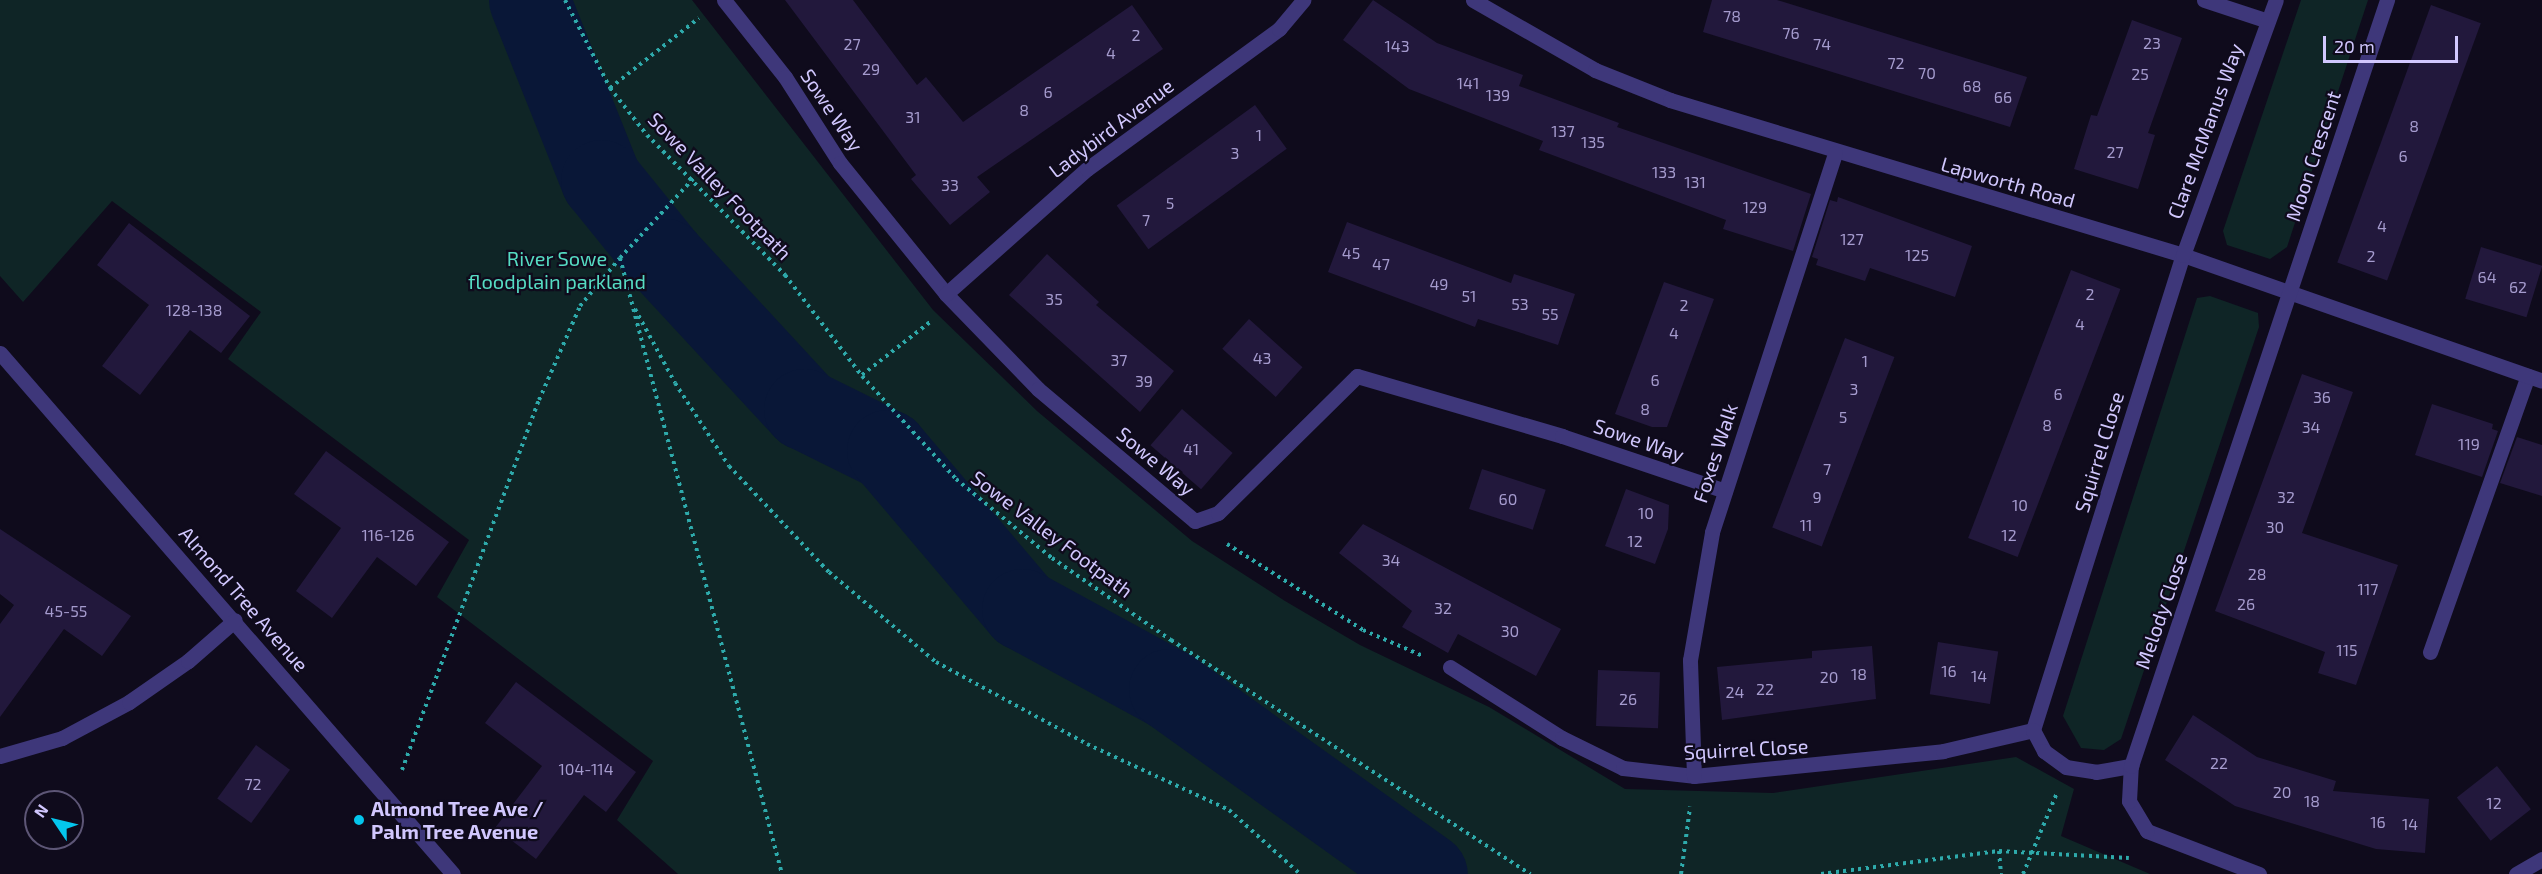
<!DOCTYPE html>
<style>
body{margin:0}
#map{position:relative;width:2542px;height:874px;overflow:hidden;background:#0f0b1c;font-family:"Exo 2",sans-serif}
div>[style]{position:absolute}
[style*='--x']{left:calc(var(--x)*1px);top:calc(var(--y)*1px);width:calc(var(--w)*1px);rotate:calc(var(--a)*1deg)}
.green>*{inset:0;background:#0f2526}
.river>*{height:81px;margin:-40.5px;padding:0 40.5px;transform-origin:40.5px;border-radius:40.5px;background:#091737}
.building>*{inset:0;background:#22183c;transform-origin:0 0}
.path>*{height:4px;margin-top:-2px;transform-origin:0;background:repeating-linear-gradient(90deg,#2eaaab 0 3px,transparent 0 7.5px)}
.service>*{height:15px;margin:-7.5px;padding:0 7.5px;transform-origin:7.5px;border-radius:7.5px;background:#3e377a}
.minor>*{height:15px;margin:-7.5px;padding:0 7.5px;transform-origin:7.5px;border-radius:7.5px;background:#3e377a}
.dots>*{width:16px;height:16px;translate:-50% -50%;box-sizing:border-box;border:3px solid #0f0b1c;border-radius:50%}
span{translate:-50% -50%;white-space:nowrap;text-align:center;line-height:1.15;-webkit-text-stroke:4.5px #0f0b1c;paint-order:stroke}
.number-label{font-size:16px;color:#a59bce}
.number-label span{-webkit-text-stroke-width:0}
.street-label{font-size:20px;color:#d1c7fe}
.park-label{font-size:20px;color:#56dcc3}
.poi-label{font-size:20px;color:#d1c7fe;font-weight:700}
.left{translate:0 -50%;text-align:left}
.north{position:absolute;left:24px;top:790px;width:60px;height:60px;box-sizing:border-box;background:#0f0b1c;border:2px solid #5d5676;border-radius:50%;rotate:305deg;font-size:16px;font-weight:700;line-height:24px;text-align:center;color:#d1c7fe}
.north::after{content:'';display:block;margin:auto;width:21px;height:27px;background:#04c6ed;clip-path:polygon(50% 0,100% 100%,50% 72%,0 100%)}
.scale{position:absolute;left:2323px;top:36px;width:135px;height:27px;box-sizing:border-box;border:3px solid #d1c7fe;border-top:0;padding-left:8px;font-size:18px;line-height:21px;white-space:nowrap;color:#d1c7fe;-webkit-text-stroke:4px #0f0b1c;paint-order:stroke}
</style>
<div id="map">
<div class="green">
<div style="clip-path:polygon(0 0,692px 0,933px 310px,1037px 411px,1192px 541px,1285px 601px,1360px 645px,1489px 707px,1625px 789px,1773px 793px,2016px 757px,2074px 789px,2061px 836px,2150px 874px,678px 874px,617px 820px,653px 761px,437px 597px,469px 540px,228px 359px,261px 312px,112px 201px,23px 302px,0 276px)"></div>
<div style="clip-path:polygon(2301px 0,2368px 0,2287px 247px,2270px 259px,2227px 245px,2223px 231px)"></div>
<div style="clip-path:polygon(2210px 296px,2258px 313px,2259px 327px,2121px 739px,2104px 750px,2081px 748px,2063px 716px,2197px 298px)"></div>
</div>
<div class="river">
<div style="--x:529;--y:0;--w:194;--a:68.2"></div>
<div style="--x:601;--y:180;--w:102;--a:51"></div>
<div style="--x:665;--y:259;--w:205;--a:47.2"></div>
<div style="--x:804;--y:409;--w:93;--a:26.3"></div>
<div style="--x:887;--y:450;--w:209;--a:49.7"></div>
<div style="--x:1022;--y:609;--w:167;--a:28.6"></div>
<div style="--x:1169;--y:689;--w:317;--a:35.6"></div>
</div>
<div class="building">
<div style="clip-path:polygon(785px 0,853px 0,917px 85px,926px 77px,963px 122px,1132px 5px,1163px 49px,977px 177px,990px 192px,950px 225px,911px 179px,916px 175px)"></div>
<div style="clip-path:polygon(1373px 0,1437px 43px,1523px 75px,1519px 86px,1619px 123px,1617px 127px,1811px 194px,1793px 251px,1723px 229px,1726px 220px,1539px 150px,1543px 141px,1409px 89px,1343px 40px)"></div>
<div style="clip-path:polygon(1712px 0,1777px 0,2027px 77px,2010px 127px,1703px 32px)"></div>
<div style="left:2431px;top:5px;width:53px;height:274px;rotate:20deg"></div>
<div style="clip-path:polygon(2132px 20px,2182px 38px,2148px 133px,2155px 135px,2138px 189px,2074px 169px,2091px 115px,2097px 116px)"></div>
<div style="left:1255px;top:105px;width:54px;height:171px;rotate:54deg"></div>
<div style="clip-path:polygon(1838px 197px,1972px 246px,1955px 297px,1870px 268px,1865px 281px,1816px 265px,1818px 259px,1812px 257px,1830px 200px,1837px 202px)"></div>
<div style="clip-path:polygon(1347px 222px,1511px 283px,1514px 274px,1575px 294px,1558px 345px,1478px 319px,1475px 327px,1328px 272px)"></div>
<div style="clip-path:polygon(129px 223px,250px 316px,221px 353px,190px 330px,140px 395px,102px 366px,149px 305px,97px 265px)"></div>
<div style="left:2481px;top:247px;width:64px;height:54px;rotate:17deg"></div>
<div style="clip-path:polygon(1047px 254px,1099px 302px,1096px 305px,1174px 371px,1140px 412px,1009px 295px)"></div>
<div style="left:2071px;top:270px;width:53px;height:287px;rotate:21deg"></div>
<div style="clip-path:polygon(1664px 282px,1714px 299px,1667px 427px,1652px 427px,1615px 414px)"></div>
<div style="left:1249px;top:319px;width:72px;height:40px;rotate:42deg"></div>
<div style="left:1845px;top:338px;width:53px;height:203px;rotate:21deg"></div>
<div style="clip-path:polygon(2302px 374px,2353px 392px,2302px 533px,2398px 565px,2356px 685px,2318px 673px,2325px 652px,2215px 611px)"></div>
<div style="clip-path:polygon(2432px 404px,2493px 424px,2492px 429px,2498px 431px,2482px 477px,2415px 455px)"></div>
<div style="left:1182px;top:409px;width:67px;height:48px;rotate:41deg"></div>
<div style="clip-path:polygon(2517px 437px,2542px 445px,2542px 496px,2500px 483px)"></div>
<div style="clip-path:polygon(326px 451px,449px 542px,416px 586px,377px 557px,332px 618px,296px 591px,341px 528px,294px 494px)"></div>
<div style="left:1482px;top:469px;width:67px;height:42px;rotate:18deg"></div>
<div style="clip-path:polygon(1626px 489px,1669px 505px,1668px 529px,1655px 564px,1605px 546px)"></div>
<div style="clip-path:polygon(1363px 524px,1561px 629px,1536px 676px,1458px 634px,1448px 653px,1402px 627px,1412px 611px,1339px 553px)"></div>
<div style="clip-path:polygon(0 529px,131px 616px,102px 656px,64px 629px,0 717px,0 624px,14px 605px,0 594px)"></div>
<div style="left:1938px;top:642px;width:61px;height:53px;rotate:9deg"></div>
<div style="clip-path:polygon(1872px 646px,1876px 699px,1722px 720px,1717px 667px,1812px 658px,1812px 651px)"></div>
<div style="left:1598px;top:670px;width:62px;height:56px;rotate:2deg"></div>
<div style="clip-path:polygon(516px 682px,636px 772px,606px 812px,584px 795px,536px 859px,495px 828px,542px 766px,485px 723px)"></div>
<div style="clip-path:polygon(2193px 715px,2257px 757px,2336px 781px,2333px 791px,2429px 799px,2425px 853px,2376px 849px,2235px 806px,2165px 760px)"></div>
<div style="left:256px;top:745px;width:42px;height:66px;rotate:36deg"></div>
<div style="left:2497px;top:766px;width:55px;height:51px;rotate:52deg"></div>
</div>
<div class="path">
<div style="--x:565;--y:0;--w:99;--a:62.9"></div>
<div style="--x:610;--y:88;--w:60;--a:51.8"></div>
<div style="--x:647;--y:135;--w:197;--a:45.4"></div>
<div style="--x:785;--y:275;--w:127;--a:52.7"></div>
<div style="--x:862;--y:376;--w:139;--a:47.6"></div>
<div style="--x:956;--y:479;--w:124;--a:39.5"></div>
<div style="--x:1052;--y:558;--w:145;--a:34.6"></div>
<div style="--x:1171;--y:640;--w:429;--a:33.1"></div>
<div style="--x:610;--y:88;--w:113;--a:-38.2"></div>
<div style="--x:620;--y:258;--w:108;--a:-47.3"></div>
<div style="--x:635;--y:309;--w:84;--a:61.6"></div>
<div style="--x:675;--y:383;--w:99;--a:57"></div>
<div style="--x:729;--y:466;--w:146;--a:46.7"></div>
<div style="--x:829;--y:572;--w:140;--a:40.1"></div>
<div style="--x:936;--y:662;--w:172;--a:28.5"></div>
<div style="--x:1087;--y:744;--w:157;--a:24.9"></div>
<div style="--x:1229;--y:810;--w:96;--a:42"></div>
<div style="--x:862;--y:375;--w:86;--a:-37.9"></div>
<div style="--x:1227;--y:544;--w:161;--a:32.3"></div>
<div style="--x:1363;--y:630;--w:65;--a:23.4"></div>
<div style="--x:402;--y:770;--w:395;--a:-69.7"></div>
<div style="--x:539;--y:400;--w:103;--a:-66.4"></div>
<div style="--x:580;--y:306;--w:62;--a:-50.2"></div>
<div style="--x:620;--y:258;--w:637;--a:75.27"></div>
<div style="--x:1999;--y:851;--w:23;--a:85"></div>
<div style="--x:1681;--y:874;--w:68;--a:-82.3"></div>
<div style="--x:1821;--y:874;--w:179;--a:-7.4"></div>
<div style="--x:1999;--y:851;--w:130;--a:3.1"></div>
<div style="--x:2023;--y:874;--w:86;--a:-67.3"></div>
</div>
<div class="service">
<div style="--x:2430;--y:652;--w:293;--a:-70.5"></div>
</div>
<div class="minor">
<div style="--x:724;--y:0;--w:98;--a:51.6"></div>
<div style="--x:785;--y:77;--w:102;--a:57.4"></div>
<div style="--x:840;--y:163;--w:169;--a:51"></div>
<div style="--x:946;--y:294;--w:132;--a:45.9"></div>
<div style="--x:1038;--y:389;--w:205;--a:40.1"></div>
<div style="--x:1195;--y:521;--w:24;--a:-19"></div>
<div style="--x:1218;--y:513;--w:195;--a:-44.6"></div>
<div style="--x:1357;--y:376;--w:214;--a:16.3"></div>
<div style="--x:1562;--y:436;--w:172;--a:18.6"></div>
<div style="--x:1473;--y:0;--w:141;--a:29.8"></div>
<div style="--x:1595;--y:70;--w:81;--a:21.8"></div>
<div style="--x:1670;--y:100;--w:536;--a:16.81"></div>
<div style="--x:2183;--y:255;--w:380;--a:19.3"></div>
<div style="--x:2204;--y:0;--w:67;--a:18.2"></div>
<div style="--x:946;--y:294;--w:188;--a:-41.6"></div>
<div style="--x:1087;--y:169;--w:238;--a:-36.1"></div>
<div style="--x:1279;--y:29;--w:38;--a:-50"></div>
<div style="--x:0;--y:353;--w:690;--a:48.99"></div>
<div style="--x:1450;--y:667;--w:133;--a:32.4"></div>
<div style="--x:1562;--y:738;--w:68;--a:26.2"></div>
<div style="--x:1623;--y:768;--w:71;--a:6.4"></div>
<div style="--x:1694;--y:776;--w:250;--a:-5.7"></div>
<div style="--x:1943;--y:751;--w:92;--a:-13.1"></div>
<div style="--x:2033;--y:730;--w:498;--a:-72.5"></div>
<div style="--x:2183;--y:255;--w:271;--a:-70"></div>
<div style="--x:2033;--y:730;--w:24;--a:62"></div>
<div style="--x:2044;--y:751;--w:27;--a:36"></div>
<div style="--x:2066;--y:767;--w:30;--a:9"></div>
<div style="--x:2096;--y:772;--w:36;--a:-10"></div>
<div style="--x:0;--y:756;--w:65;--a:-16.2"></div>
<div style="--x:62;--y:738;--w:76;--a:-28.2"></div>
<div style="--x:129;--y:702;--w:72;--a:-34.8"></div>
<div style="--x:188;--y:661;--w:62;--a:-41.1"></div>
<div style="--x:1694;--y:776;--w:116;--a:-92"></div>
<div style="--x:1690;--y:660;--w:130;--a:-80.2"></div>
<div style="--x:1712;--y:532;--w:398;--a:-72"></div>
<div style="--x:2259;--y:874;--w:120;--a:-159"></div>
<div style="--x:2147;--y:831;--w:35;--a:-121"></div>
<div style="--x:2129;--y:801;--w:35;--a:-87"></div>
<div style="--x:2131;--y:766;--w:808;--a:-71.52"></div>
<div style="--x:2516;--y:874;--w:30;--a:-30"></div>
</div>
<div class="dots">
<div style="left:359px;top:820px;background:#04c6ed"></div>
</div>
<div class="number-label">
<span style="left:1732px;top:16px">78</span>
<span style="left:1791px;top:33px">76</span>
<span style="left:1136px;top:35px">2</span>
<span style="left:2152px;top:43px">23</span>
<span style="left:852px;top:44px">27</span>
<span style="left:1822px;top:44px">74</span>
<span style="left:1397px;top:46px">143</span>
<span style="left:1111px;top:53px">4</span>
<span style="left:1896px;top:63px">72</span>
<span style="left:871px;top:69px">29</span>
<span style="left:1927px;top:73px">70</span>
<span style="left:2140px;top:74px">25</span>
<span style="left:1468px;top:83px">141</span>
<span style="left:1972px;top:86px">68</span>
<span style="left:1048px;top:92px">6</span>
<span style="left:1498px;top:95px">139</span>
<span style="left:2003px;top:97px">66</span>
<span style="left:1024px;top:110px">8</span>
<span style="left:913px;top:117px">31</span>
<span style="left:2414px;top:126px">8</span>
<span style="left:1563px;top:131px">137</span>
<span style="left:1259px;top:135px">1</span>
<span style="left:1593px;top:142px">135</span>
<span style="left:2115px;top:152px">27</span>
<span style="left:1235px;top:153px">3</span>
<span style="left:2403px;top:156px">6</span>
<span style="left:1664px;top:172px">133</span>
<span style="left:1695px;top:182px">131</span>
<span style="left:950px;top:185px">33</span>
<span style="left:1170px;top:203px">5</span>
<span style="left:1755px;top:207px">129</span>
<span style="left:1146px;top:220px">7</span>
<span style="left:2382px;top:226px">4</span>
<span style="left:1852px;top:239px">127</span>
<span style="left:1351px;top:253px">45</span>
<span style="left:1917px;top:255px">125</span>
<span style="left:2371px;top:256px">2</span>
<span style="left:1381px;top:264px">47</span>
<span style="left:2487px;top:277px">64</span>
<span style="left:1439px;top:284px">49</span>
<span style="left:2518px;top:287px">62</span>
<span style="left:2090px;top:294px">2</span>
<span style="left:1469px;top:296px">51</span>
<span style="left:1054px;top:299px">35</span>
<span style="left:1520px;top:304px">53</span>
<span style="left:1684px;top:305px">2</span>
<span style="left:194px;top:310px">128-138</span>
<span style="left:1550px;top:314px">55</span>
<span style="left:2080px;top:324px">4</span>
<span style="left:1674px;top:333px">4</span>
<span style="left:1262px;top:358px">43</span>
<span style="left:1119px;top:360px">37</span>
<span style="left:1865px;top:361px">1</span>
<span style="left:1655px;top:380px">6</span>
<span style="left:1144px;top:381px">39</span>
<span style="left:1854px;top:389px">3</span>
<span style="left:2058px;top:394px">6</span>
<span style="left:2322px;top:397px">36</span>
<span style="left:1645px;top:409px">8</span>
<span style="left:1843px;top:417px">5</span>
<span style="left:2047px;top:425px">8</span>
<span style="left:2311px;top:427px">34</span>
<span style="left:2469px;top:444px">119</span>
<span style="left:1191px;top:449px">41</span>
<span style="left:1827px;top:469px">7</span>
<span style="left:1817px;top:497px">9</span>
<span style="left:2286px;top:497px">32</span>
<span style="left:1508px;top:499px">60</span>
<span style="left:2020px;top:505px">10</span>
<span style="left:1646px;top:513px">10</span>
<span style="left:1806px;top:525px">11</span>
<span style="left:2275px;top:527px">30</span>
<span style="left:388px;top:535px">116-126</span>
<span style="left:2009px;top:535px">12</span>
<span style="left:1635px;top:541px">12</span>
<span style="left:1391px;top:560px">34</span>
<span style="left:2257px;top:574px">28</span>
<span style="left:2368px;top:589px">117</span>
<span style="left:2246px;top:604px">26</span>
<span style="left:1443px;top:608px">32</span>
<span style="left:66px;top:611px">45-55</span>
<span style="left:1510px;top:631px">30</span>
<span style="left:2347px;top:650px">115</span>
<span style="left:1949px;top:671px">16</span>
<span style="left:1859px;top:674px">18</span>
<span style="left:1979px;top:676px">14</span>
<span style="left:1829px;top:677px">20</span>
<span style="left:1765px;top:689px">22</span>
<span style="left:1735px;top:692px">24</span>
<span style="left:1628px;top:699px">26</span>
<span style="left:2219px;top:763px">22</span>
<span style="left:586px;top:769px">104-114</span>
<span style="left:253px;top:784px">72</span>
<span style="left:2282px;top:792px">20</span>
<span style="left:2312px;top:801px">18</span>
<span style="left:2494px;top:803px">12</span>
<span style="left:2378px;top:822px">16</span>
<span style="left:2410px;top:824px">14</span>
</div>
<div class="street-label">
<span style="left:832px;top:110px;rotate:56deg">Sowe Way</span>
<span style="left:1111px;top:128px;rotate:-37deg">Ladybird Avenue</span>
<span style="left:2205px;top:131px;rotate:-70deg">Clare McManus Way</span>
<span style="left:2313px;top:156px;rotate:-72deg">Moon Crescent</span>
<span style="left:2008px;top:182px;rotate:16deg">Lapworth Road</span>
<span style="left:720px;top:186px;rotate:46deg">Sowe Valley Footpath</span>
<span style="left:1639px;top:440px;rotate:19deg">Sowe Way</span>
<span style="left:2099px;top:452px;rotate:-73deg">Squirrel Close</span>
<span style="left:1715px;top:453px;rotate:-72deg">Foxes Walk</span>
<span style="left:1156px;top:461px;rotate:40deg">Sowe Way</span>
<span style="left:1052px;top:534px;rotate:37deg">Sowe Valley Footpath</span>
<span style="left:244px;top:599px;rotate:49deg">Almond Tree Avenue</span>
<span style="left:2161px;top:611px;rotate:-71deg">Melody Close</span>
<span style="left:1746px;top:749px;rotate:-3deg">Squirrel Close</span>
</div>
<div class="park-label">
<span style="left:557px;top:270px">River Sowe<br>floodplain parkland</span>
</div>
<div class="poi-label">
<span class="left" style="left:371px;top:820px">Almond Tree Ave /<br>Palm Tree Avenue</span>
</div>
<div class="north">N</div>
<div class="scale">20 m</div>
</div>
